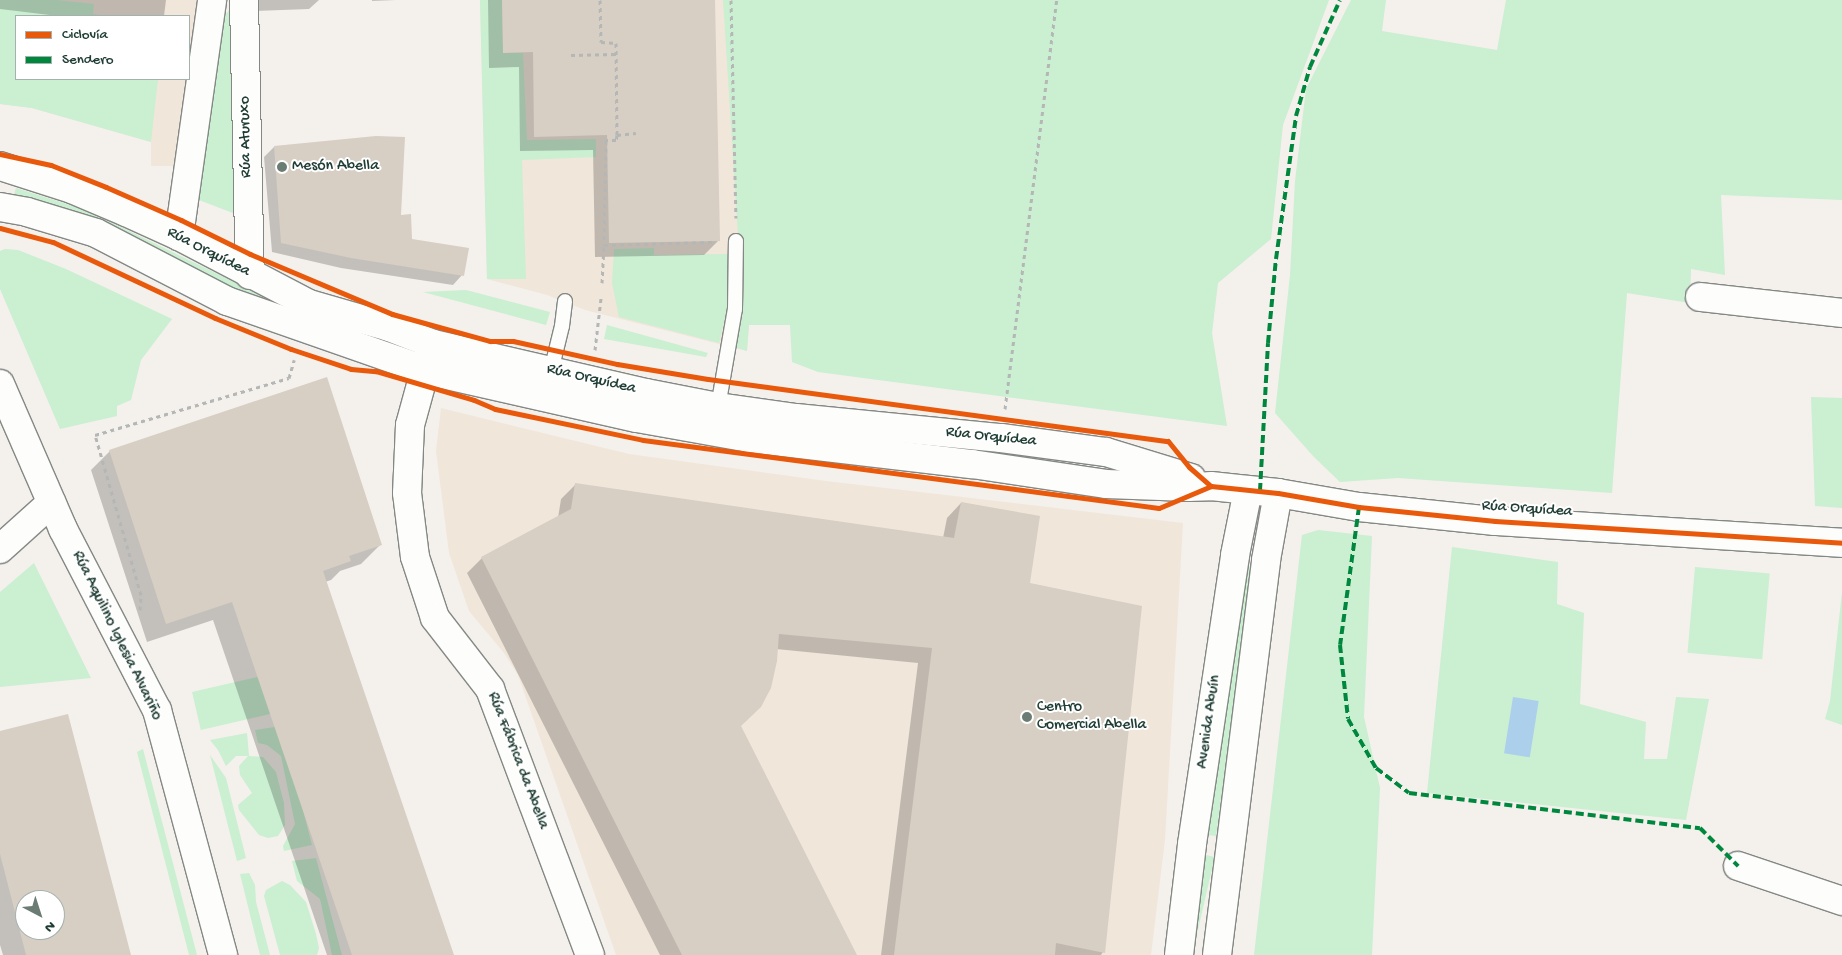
<!DOCTYPE html>
<meta charset="utf-8">
<style>
body{margin:0}
#map{position:relative;width:1842px;height:955px;overflow:hidden;background:#f4f0ec;font-family:"Gochi Hand",sans-serif}
div>[style]{position:absolute}
[style*='--x']{left:calc(var(--x)*1px);top:calc(var(--y)*1px);width:calc(var(--w)*1px);rotate:calc(var(--a)*1deg)}
.built>*{inset:0;background:#f1e6da}
.green>*{inset:0;background:#caefd1;transform-origin:0 0}
.water>*{inset:0;background:#acd0eb;transform-origin:0 0}
.shadow>*{inset:0;background:#0003}
.building>*{inset:0;background:#d7cec4}
.path>*{height:3px;margin-top:-1.5px;transform-origin:0;background:repeating-linear-gradient(90deg,#b4b7b6 0 4px,transparent 0 8px)}
.roads{filter:drop-shadow(1px 0 #848885) drop-shadow(-1px 0 #848885) drop-shadow(0 1px #848885) drop-shadow(0 -1px #848885)}
.lane>*{height:14px;margin:-7px;padding:0 7px;transform-origin:7px;border-radius:7px;background:#fdfdfc}
.street>*{height:28px;margin:-14px;padding:0 14px;transform-origin:14px;border-radius:14px;background:#fdfdfc}
.quiet>*{height:4px;margin-top:-2px;transform-origin:0;background:repeating-linear-gradient(90deg,#00873e 0 8px,transparent 0 12px)}
.cycleway>*{height:5px;margin:-2.5px;padding:0 2.5px;transform-origin:2.5px;border-radius:2.5px;background:#e8590c}
.dots>*{width:14px;height:14px;translate:-50% -50%;box-sizing:border-box;border:2px solid #fff;border-radius:50%}
span{translate:-50% -50%;white-space:nowrap;text-align:center;line-height:1.15;-webkit-text-stroke:4px #fff;paint-order:stroke}
.street-label{font-size:16px;color:#1f3d34}
.poi-label{font-size:16px;color:#1f3d34}
.left{translate:0 -50%;text-align:left}
.legend{position:absolute;left:15px;top:15px;width:175px;height:65px;box-sizing:border-box;background:#fff;border:1px solid #a5b1ae;margin:0;padding:6px 9px;list-style:none;font-size:15px;color:#1f3d34}
.legend li{display:flex;align-items:center;gap:10px;height:25px}
.legend b{width:25px;border:1px solid #a5b1ae}
.north{position:absolute;left:15px;top:890px;width:50px;height:50px;box-sizing:border-box;background:#fff;border:1px solid #a5b1ae;border-radius:50%;rotate:140deg;font-size:14px;font-weight:700;line-height:20px;text-align:center;color:#1f3d34}
.north::after{content:'';display:block;margin:auto;width:18px;height:22px;background:#6a7c74;clip-path:polygon(50% 0,100% 100%,50% 72%,0 100%)}
</style>
<div id="map">
<div class="built">
<div style="clip-path:polygon(evenodd,0 0,200px 0,179px 166px,151px 166px,151px 142px,32px 108px,0 104px,0 0,16px 16px,189px 16px,189px 79px,16px 79px,16px 16px)"></div>
<div style="clip-path:polygon(480px 0,754px 0,772px 324px,749px 325px,747px 351px,585px 310px,547px 295px,487px 279px)"></div>
<div style="clip-path:polygon(441px 408px,629px 454px,826px 481px,1183px 523px,1165px 840px,1151px 955px,616px 955px,518px 675px,504px 653px,469px 611px,449px 553px,436px 451px)"></div>
</div>
<div class="green">
<div style="clip-path:polygon(0 0,57px 0,94px 4px,93px 14px,109px 16px,16px 16px,16px 79px,158px 79px,151px 142px,32px 108px,0 104px)"></div>
<div style="clip-path:polygon(480px 0,502px 0,503px 53px,523px 53px,527px 140px,596px 139px,596px 157px,522px 160px,526px 279px,487px 279px)"></div>
<div style="clip-path:polygon(723px 0,1329px 0,1283px 125px,1271px 239px,1218px 283px,1212px 333px,1227px 426px,818px 372px,792px 362px,790px 325px,749px 325px,747px 351px,734px 347px,743px 314px)"></div>
<div style="clip-path:polygon(1351px 0,1386px 0,1382px 31px,1497px 50px,1506px 0,1842px 0,1842px 200px,1721px 195px,1725px 275px,1691px 269px,1690px 303px,1627px 293px,1612px 493px,1398px 478px,1340px 482px,1313px 456px,1275px 413px,1290px 275px,1295px 181px,1306px 89px)"></div>
<div style="clip-path:polygon(230px 9px,238px 215px,199px 200px,222px 19px)"></div>
<div style="clip-path:polygon(16px 188px,86px 210px,232px 281px,288px 305px,378px 334px,377px 341px,244px 293px,106px 224px,39px 200px,14px 194px)"></div>
<div style="clip-path:polygon(654px 248px,654px 255px,729px 254px,728px 306px,719px 343px,619px 317px,612px 283px,614px 249px)"></div>
<div style="clip-path:polygon(5px 249px,18px 250px,66px 269px,172px 319px,141px 360px,131px 400px,117px 406px,117px 416px,60px 429px,0 289px,0 251px)"></div>
<div style="clip-path:polygon(466px 290px,550px 312px,546px 325px,423px 292px)"></div>
<div style="clip-path:polygon(607px 325px,708px 353px,706px 357px,604px 339px)"></div>
<div style="clip-path:polygon(1811px 397px,1842px 398px,1842px 508px,1815px 506px)"></div>
<div style="clip-path:polygon(1318px 530px,1372px 536px,1364px 717px,1380px 788px,1372px 955px,1254px 955px,1302px 535px)"></div>
<div style="clip-path:polygon(1452px 547px,1558px 562px,1557px 604px,1584px 613px,1580px 704px,1646px 722px,1644px 759px,1667px 759px,1676px 697px,1709px 699px,1686px 820px,1427px 793px)"></div>
<div style="clip-path:polygon(34px 563px,91px 678px,0 687px,0 592px)"></div>
<div style="clip-path:polygon(1243px 566px,1253px 567px,1216px 836px,1208px 835px)"></div>
<div style="left:1695px;top:567px;width:75px;height:86px;rotate:5deg"></div>
<div style="clip-path:polygon(1842px 592px,1842px 725px,1825px 719px,1830px 701px)"></div>
<div style="left:270px;top:674px;width:39px;height:80px;rotate:77deg"></div>
<div style="clip-path:polygon(281px 726px,312px 845px,284px 851px,283px 846px,295px 824px,281px 756px,267px 745px,258px 743px,255px 730px)"></div>
<div style="clip-path:polygon(247px 733px,249px 756px,263px 757px,276px 772px,284px 803px,285px 825px,278px 836px,268px 838px,259px 835px,239px 810px,238px 805px,252px 793px,240px 775px,239px 766px,248px 756px,236px 756px,226px 766px,218px 750px,210px 740px)"></div>
<div style="clip-path:polygon(143px 749px,197px 955px,189px 955px,137px 752px)"></div>
<div style="clip-path:polygon(210px 755px,226px 778px,246px 858px,237px 861px)"></div>
<div style="left:1206px;top:855px;width:9px;height:101px;rotate:13deg"></div>
<div style="clip-path:polygon(316px 858px,342px 955px,332px 955px,320px 899px,297px 881px,292px 861px)"></div>
<div style="clip-path:polygon(249px 873px,255px 885px,256px 902px,270px 955px,260px 955px,240px 874px)"></div>
<div style="clip-path:polygon(282px 881px,290px 885px,306px 902px,316px 934px,319px 948px,317px 955px,280px 955px,264px 896px,266px 890px)"></div>
</div>
<div class="water">
<div style="left:1513px;top:697px;width:26px;height:57px;rotate:9deg"></div>
</div>
<div class="shadow">
<div style="clip-path:polygon(0 0,166px 0,164px 16px,58px 16px,0 9px)"></div>
<div style="clip-path:polygon(255px 0,319px 0,309px 9px,255px 11px)"></div>
<div style="clip-path:polygon(372px 0,396px 0,372px 1px)"></div>
<div style="clip-path:polygon(488px 0,714px 0,719px 240px,704px 255px,595px 257px,593px 150px,520px 151px,519px 67px,489px 68px)"></div>
<div style="clip-path:polygon(274px 147px,399px 217px,411px 240px,462px 275px,453px 285px,341px 268px,272px 252px,264px 157px)"></div>
<div style="clip-path:polygon(110px 451px,380px 545px,361px 564px,340px 571px,331px 580px,325px 582px,452px 955px,327px 955px,213px 620px,147px 642px,91px 470px)"></div>
<div style="clip-path:polygon(576px 484px,943px 538px,947px 518px,961px 503px,1029px 584px,1103px 952px,1101px 955px,881px 955px,918px 663px,776px 649px,740px 726px,856px 955px,660px 955px,467px 573px,482px 558px,558px 518px,561px 499px)"></div>
<div style="clip-path:polygon(evenodd,0 732px,129px 955px,3px 955px,0 945px,0 732px,25px 900px,55px 900px,55px 930px,25px 930px,25px 900px)"></div>
</div>
<div class="building">
<div style="clip-path:polygon(502px 0,715px 0,720px 241px,609px 243px,607px 135px,534px 137px,533px 52px,503px 53px)"></div>
<div style="clip-path:polygon(376px 136px,405px 137px,401px 215px,411px 214px,412px 239px,469px 248px,464px 276px,351px 258px,281px 243px,274px 146px)"></div>
<div style="clip-path:polygon(327px 377px,382px 545px,349px 556px,351px 561px,323px 571px,454px 955px,352px 955px,232px 602px,166px 624px,109px 450px)"></div>
<div style="clip-path:polygon(575px 483px,954px 538px,961px 502px,1040px 516px,1030px 583px,1142px 606px,1105px 953px,1056px 943px,1055px 955px,894px 955px,932px 648px,779px 634px,777px 661px,771px 688px,761px 707px,741px 726px,857px 955px,682px 955px,481px 557px,571px 509px)"></div>
<div style="clip-path:polygon(evenodd,68px 714px,131px 955px,26px 955px,0 854px,0 731px,68px 714px,25px 900px,55px 900px,55px 930px,25px 930px,25px 900px)"></div>
</div>
<div class="path">
<div style="--x:600;--y:0;--w:42;--a:88.6"></div>
<div style="--x:601;--y:42;--w:15;--a:4"></div>
<div style="--x:616;--y:43;--w:92;--a:89.4"></div>
<div style="--x:617;--y:135;--w:5;--a:101"></div>
<div style="--x:616;--y:140;--w:10;--a:180"></div>
<div style="--x:606;--y:140;--w:105;--a:91.1"></div>
<div style="--x:731;--y:0;--w:218;--a:88.7"></div>
<div style="--x:571;--y:55;--w:45;--a:-1.3"></div>
<div style="--x:617;--y:135;--w:19;--a:-6"></div>
<div style="--x:602;--y:283;--w:38;--a:-87"></div>
<div style="--x:604;--y:245;--w:109;--a:-1.6"></div>
<div style="--x:595;--y:350;--w:52;--a:-83.4"></div>
<div style="--x:1005;--y:409;--w:412;--a:-82.8"></div>
<div style="--x:140;--y:610;--w:15;--a:-86"></div>
<div style="--x:141;--y:595;--w:166;--a:-106"></div>
<div style="--x:95;--y:435;--w:202;--a:-16.4"></div>
<div style="--x:289;--y:378;--w:19;--a:-74"></div>
</div>
<div class="roads">
<div class="lane">
<div style="--x:551;--y:371;--w:46;--a:-76.3"></div>
<div style="--x:562;--y:326;--w:25;--a:-83"></div>
<div style="--x:718;--y:407;--w:99;--a:-80.2"></div>
<div style="--x:735;--y:309;--w:68;--a:-89.2"></div>
</div>
<div class="street">
<div style="--x:244;--y:0;--w:275;--a:88.8"></div>
<div style="--x:0;--y:166;--w:76;--a:17.7"></div>
<div style="--x:72;--y:189;--w:59;--a:23.1"></div>
<div style="--x:126;--y:212;--w:58;--a:24.4"></div>
<div style="--x:179;--y:236;--w:147;--a:27.6"></div>
<div style="--x:309;--y:304;--w:83;--a:16"></div>
<div style="--x:389;--y:327;--w:47;--a:21.1"></div>
<div style="--x:433;--y:344;--w:219;--a:13"></div>
<div style="--x:646;--y:393;--w:73;--a:11"></div>
<div style="--x:718;--y:407;--w:79;--a:8"></div>
<div style="--x:796;--y:418;--w:206;--a:5.6"></div>
<div style="--x:1001;--y:438;--w:106;--a:7.6"></div>
<div style="--x:1106;--y:452;--w:89;--a:17"></div>
<div style="--x:0;--y:207;--w:27;--a:10"></div>
<div style="--x:27;--y:212;--w:72;--a:16.9"></div>
<div style="--x:96;--y:233;--w:148;--a:27.4"></div>
<div style="--x:227;--y:301;--w:210;--a:19.2"></div>
<div style="--x:425;--y:370;--w:217;--a:12.8"></div>
<div style="--x:637;--y:418;--w:114;--a:10.1"></div>
<div style="--x:749;--y:438;--w:225;--a:6.7"></div>
<div style="--x:972;--y:464;--w:135;--a:8.5"></div>
<div style="--x:1106;--y:484;--w:82;--a:2.1"></div>
<div style="--x:1188;--y:487;--w:23;--a:-2"></div>
<div style="--x:1211;--y:486;--w:67;--a:6"></div>
<div style="--x:1278;--y:493;--w:82;--a:9.8"></div>
<div style="--x:1359;--y:507;--w:137;--a:5.9"></div>
<div style="--x:1495;--y:521;--w:348;--a:3.6"></div>
<div style="--x:179;--y:236;--w:238;--a:-82"></div>
<div style="--x:1700;--y:297;--w:143;--a:6.4"></div>
<div style="--x:430;--y:352;--w:76;--a:105.3"></div>
<div style="--x:410;--y:425;--w:68;--a:92.5"></div>
<div style="--x:407;--y:493;--w:64;--a:82.9"></div>
<div style="--x:415;--y:557;--w:64;--a:71.8"></div>
<div style="--x:435;--y:618;--w:90;--a:52.2"></div>
<div style="--x:490;--y:689;--w:284;--a:69.4"></div>
<div style="--x:0;--y:384;--w:158;--a:66.5"></div>
<div style="--x:63;--y:529;--w:204;--a:62.6"></div>
<div style="--x:157;--y:710;--w:254;--a:74.9"></div>
<div style="--x:0;--y:549;--w:69;--a:-42"></div>
<div style="--x:1738;--y:866;--w:110;--a:18.6"></div>
<div style="--x:1179;--y:955;--w:112;--a:-83.3"></div>
<div style="--x:1192;--y:844;--w:292;--a:-81.5"></div>
<div style="--x:1235;--y:555;--w:66;--a:-78.7"></div>
<div style="--x:1217;--y:955;--w:398;--a:-82.9"></div>
<div style="--x:1266;--y:560;--w:68;--a:-79.8"></div>
</div>
</div>
<div class="quiet">
<div style="--x:1260;--y:491;--w:148;--a:-86.9"></div>
<div style="--x:1268;--y:343;--w:84;--a:-84.6"></div>
<div style="--x:1276;--y:259;--w:144;--a:-82"></div>
<div style="--x:1296;--y:116;--w:51;--a:-74.1"></div>
<div style="--x:1310;--y:67;--w:73;--a:-65.9"></div>
<div style="--x:1359;--y:507;--w:139;--a:97.8"></div>
<div style="--x:1340;--y:645;--w:74;--a:83.8"></div>
<div style="--x:1348;--y:719;--w:56;--a:60.3"></div>
<div style="--x:1376;--y:768;--w:41;--a:37.1"></div>
<div style="--x:1409;--y:793;--w:293;--a:6.9"></div>
<div style="--x:1700;--y:828;--w:54;--a:45"></div>
</div>
<div class="cycleway">
<div style="--x:0;--y:154;--w:52;--a:12.2"></div>
<div style="--x:51;--y:165;--w:59;--a:21.8"></div>
<div style="--x:106;--y:187;--w:82;--a:23.7"></div>
<div style="--x:181;--y:220;--w:77;--a:26.2"></div>
<div style="--x:250;--y:254;--w:154;--a:22.9"></div>
<div style="--x:392;--y:314;--w:102;--a:15.4"></div>
<div style="--x:490;--y:341;--w:23;--a:0"></div>
<div style="--x:513;--y:341;--w:107;--a:12.5"></div>
<div style="--x:617;--y:364;--w:92;--a:9.4"></div>
<div style="--x:708;--y:379;--w:464;--a:7.7"></div>
<div style="--x:1168;--y:441;--w:33;--a:51"></div>
<div style="--x:1189;--y:467;--w:29;--a:41"></div>
<div style="--x:0;--y:228;--w:55;--a:14.8"></div>
<div style="--x:53;--y:242;--w:179;--a:25.1"></div>
<div style="--x:215;--y:318;--w:82;--a:22.2"></div>
<div style="--x:291;--y:349;--w:63;--a:18.4"></div>
<div style="--x:351;--y:369;--w:25;--a:5"></div>
<div style="--x:376;--y:371;--w:102;--a:16.5"></div>
<div style="--x:474;--y:400;--w:23;--a:23"></div>
<div style="--x:495;--y:409;--w:151;--a:11.8"></div>
<div style="--x:643;--y:440;--w:520;--a:7.51"></div>
<div style="--x:1159;--y:508;--w:56;--a:-22.9"></div>
<div style="--x:1211;--y:486;--w:67;--a:6"></div>
<div style="--x:1278;--y:493;--w:82;--a:9.8"></div>
<div style="--x:1359;--y:507;--w:137;--a:5.9"></div>
<div style="--x:1495;--y:521;--w:348;--a:3.6"></div>
</div>
<div class="dots">
<div style="left:282px;top:167px;background:#6a7c74"></div>
<div style="left:1027px;top:717px;background:#6a7c74"></div>
</div>
<div class="street-label">
<span style="left:247px;top:137px;rotate:-91deg">Rúa Aturuxo</span>
<span style="left:208px;top:253px;rotate:27deg">Rúa Orquídea</span>
<span style="left:591px;top:380px;rotate:13deg">Rúa Orquídea</span>
<span style="left:991px;top:438px;rotate:6deg">Rúa Orquídea</span>
<span style="left:1527px;top:510px;rotate:4deg">Rúa Orquídea</span>
<span style="left:116px;top:636px;rotate:64deg">Rúa Aquilino Iglesia Alvariño</span>
<span style="left:1210px;top:722px;rotate:-82deg">Avenida Abuín</span>
<span style="left:517px;top:761px;rotate:69deg">Rúa Fábrica da Abella</span>
</div>
<div class="poi-label">
<span class="left" style="left:292px;top:167px">Mesón Abella</span>
<span class="left" style="left:1037px;top:717px">Centro<br>Comercial Abella</span>
</div>
<ul class="legend">
<li><b style="height:6px;background:#e8590c"></b>Ciclovía</li>
<li><b style="height:6px;background:#00873e"></b>Sendero</li>
</ul>
<div class="north">N</div>
</div>
